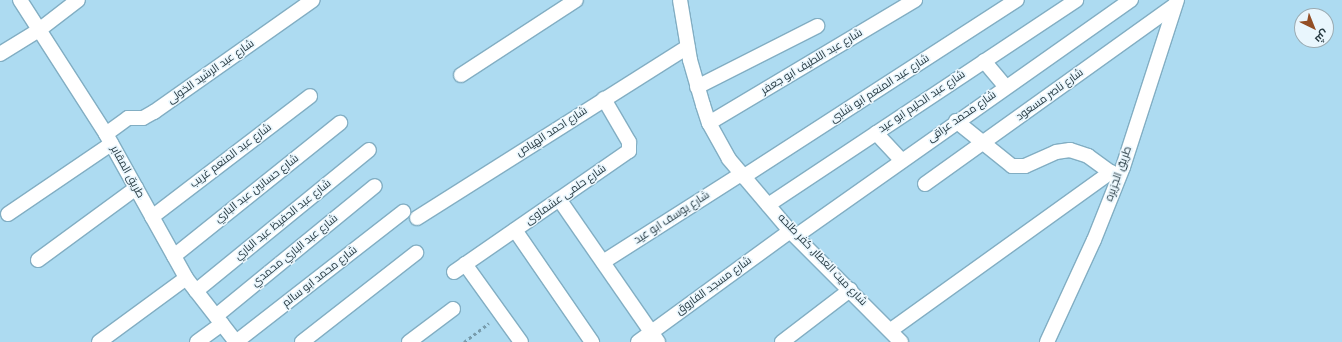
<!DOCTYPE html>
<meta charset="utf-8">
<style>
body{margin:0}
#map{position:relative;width:1342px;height:342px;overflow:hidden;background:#addbf1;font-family:Roboto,Cairo,sans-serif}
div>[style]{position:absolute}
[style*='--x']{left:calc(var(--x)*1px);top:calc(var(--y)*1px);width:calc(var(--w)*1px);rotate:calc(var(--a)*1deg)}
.path>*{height:2.5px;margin-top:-1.25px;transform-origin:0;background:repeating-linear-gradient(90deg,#789cac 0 3px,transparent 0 6px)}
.roads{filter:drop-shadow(1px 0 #82aec3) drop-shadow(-1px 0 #82aec3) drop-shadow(0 1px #82aec3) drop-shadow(0 -1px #82aec3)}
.minor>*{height:14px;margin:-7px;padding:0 7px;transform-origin:7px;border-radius:7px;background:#fff}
span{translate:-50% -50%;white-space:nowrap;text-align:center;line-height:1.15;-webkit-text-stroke:3px #e9f6fd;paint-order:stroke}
.street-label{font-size:11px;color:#273a42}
.north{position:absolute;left:1294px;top:8px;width:40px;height:40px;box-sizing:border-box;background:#e9f6fd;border:1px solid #9babb2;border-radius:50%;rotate:137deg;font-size:11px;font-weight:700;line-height:16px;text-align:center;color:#273a42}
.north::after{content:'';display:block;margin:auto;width:14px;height:18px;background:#934e25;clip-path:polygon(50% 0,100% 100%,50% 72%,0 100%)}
</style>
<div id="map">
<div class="path">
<div style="--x:464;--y:342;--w:31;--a:-37"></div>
</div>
<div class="roads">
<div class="minor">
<div style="--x:20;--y:0;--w:159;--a:57.3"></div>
<div style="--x:106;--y:134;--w:165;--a:60.9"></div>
<div style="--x:186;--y:278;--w:81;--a:52"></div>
<div style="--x:236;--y:342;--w:212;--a:-37.9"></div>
<div style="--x:680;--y:0;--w:61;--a:80.5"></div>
<div style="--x:690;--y:60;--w:47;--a:73.9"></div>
<div style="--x:703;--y:105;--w:19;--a:72"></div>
<div style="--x:709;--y:123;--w:41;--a:60.9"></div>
<div style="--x:729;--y:159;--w:94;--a:49.7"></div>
<div style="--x:790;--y:231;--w:157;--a:45"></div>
<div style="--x:0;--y:54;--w:46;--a:-31.6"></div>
<div style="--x:39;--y:30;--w:49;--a:-37.6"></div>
<div style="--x:984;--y:61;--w:33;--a:50"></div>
<div style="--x:461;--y:75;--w:137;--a:-33.1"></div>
<div style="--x:697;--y:87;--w:135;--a:-26.9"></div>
<div style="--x:956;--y:121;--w:72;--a:38.8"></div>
<div style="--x:1012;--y:166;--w:13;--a:0"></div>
<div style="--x:1025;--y:166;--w:34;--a:-24"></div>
<div style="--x:1056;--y:152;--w:14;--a:-8"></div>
<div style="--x:1070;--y:150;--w:19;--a:18"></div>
<div style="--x:1088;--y:156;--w:37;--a:36"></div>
<div style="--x:709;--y:123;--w:240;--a:-30.8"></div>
<div style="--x:876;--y:133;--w:37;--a:47"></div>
<div style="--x:106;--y:134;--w:27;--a:-36"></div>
<div style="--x:128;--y:118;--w:15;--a:0"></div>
<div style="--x:143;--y:118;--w:13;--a:-29"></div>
<div style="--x:154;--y:112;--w:194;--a:-35.2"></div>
<div style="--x:743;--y:177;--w:326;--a:-32.9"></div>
<div style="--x:925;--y:184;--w:307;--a:-35.6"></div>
<div style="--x:559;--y:199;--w:174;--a:55.3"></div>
<div style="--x:768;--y:205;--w:370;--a:-33.6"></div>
<div style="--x:8;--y:214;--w:125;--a:-34.2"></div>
<div style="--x:152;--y:217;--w:199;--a:-37.4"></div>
<div style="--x:417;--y:218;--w:320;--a:-32.3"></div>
<div style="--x:515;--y:230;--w:136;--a:55.5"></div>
<div style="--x:796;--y:236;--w:410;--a:-35.2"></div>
<div style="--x:174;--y:256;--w:213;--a:-38.7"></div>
<div style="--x:38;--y:260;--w:122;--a:-36.3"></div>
<div style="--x:603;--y:262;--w:164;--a:-32.5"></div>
<div style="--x:465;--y:264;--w:96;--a:54.3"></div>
<div style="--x:454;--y:272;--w:213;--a:-34.7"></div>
<div style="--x:629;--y:151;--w:9;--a:-90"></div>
<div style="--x:629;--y:142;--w:50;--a:-120.2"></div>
<div style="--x:196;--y:291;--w:223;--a:-39.2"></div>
<div style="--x:216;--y:316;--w:205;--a:-39.3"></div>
<div style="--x:891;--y:330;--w:271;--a:-35.7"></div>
<div style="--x:99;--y:342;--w:108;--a:-36.3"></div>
<div style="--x:197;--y:342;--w:31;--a:-36"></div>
<div style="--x:302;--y:342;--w:145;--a:-38"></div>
<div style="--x:409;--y:342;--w:55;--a:-36.9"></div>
<div style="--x:638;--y:342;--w:188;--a:-36.1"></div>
<div style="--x:782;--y:342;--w:86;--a:-37.4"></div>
<div style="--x:1047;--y:342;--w:112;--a:-65.3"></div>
<div style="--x:1094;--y:240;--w:79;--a:-68.3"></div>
<div style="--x:1123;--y:167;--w:176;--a:-72.1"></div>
</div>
</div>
<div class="street-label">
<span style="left:812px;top:62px;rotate:-31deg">شارع عبد اللطيف ابو جعفر</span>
<span style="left:211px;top:72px;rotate:-35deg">شارع عبد الرشيد الخولى</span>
<span style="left:880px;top:89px;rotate:-33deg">شارع عبد المنعم ابو شلبى</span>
<span style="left:1050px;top:95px;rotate:-36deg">شارع ناصر مسعود</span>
<span style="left:922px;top:102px;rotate:-34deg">شارع عبد الحليم ابو عيد</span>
<span style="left:962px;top:117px;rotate:-35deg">شارع محمد عراقى</span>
<span style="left:552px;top:132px;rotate:-33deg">شارع احمد الهياص</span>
<span style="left:231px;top:156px;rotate:-37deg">شارع عبد المنعم غريب</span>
<span style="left:127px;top:172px;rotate:61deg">طريق المقابر</span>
<span style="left:1119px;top:174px;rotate:-70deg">طريق الجزيره</span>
<span style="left:257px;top:189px;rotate:-38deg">شارع حسانين عبد الباري</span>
<span style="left:566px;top:195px;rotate:-35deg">شارع حلمى عشماوى</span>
<span style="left:672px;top:218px;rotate:-33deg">شارع يوسف ابو عيد</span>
<span style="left:283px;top:220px;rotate:-39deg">شارع عبد الحفيظ عبد الباري</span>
<span style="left:295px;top:251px;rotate:-39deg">شارع عبد الباري محمدي</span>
<span style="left:822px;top:260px;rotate:46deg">شارع ميت العطار, كفر طلحه</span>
<span style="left:320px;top:277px;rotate:-38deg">شارع محمد ابو سالم</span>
<span style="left:714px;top:286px;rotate:-36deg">شارع مسجد الفاروق</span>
</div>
<div class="north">ش</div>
</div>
